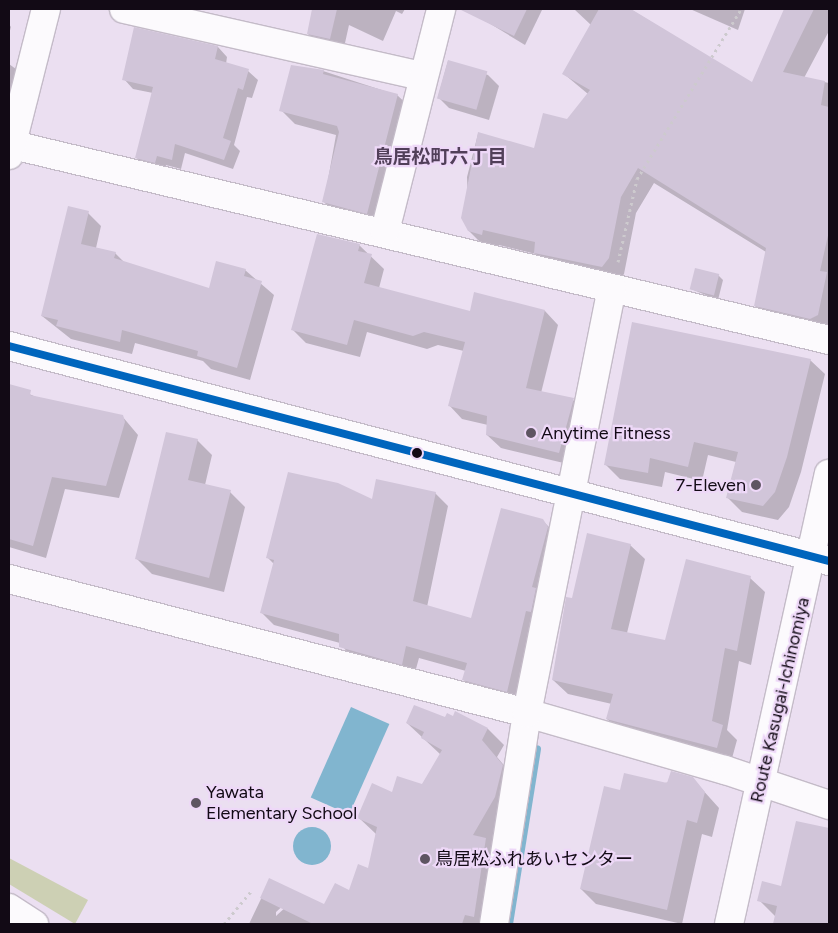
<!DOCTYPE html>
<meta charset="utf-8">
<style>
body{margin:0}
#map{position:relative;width:838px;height:933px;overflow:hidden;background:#ebdff1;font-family:Figtree,"Noto Sans JP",sans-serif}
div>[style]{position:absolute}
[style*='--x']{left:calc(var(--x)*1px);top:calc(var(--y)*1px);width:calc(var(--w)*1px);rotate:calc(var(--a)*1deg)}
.green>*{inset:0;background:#cdd0b4}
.water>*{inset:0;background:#81b5cf;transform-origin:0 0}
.round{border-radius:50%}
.shadow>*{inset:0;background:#0003}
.stream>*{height:8px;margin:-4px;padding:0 4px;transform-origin:4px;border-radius:4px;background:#81b5cf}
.building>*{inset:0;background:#d1c5d9;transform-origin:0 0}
.path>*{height:3px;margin-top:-1.5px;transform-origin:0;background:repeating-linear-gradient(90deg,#cdcace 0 2.5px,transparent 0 6.5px)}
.roads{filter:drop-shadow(1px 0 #c4bbc8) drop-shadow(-1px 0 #c4bbc8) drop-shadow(0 1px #c4bbc8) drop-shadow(0 -1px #c4bbc8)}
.minor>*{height:28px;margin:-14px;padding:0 14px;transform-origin:14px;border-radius:14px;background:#fcfafd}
.major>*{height:28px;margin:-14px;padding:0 14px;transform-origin:14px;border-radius:14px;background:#fcfafd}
.bus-1>*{height:8px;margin:-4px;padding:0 4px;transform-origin:4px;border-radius:4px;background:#0065bd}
.dots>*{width:14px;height:14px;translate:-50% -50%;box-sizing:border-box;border:2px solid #eed8f8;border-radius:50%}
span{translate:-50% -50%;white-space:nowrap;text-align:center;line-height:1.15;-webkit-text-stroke:4.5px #eed8f8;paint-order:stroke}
.poi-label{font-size:18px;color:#120a15}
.left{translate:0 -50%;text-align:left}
.right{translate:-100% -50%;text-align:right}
.street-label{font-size:18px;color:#120a15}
.neighbourhood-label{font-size:19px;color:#513f59;font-weight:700}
.frame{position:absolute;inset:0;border:10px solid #120a15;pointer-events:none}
</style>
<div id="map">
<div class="green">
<div style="clip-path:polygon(9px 858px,88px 900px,75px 924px,9px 884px)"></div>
</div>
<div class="water">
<div style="left:351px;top:707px;width:42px;height:99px;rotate:24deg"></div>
<div class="round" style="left:293px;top:827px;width:38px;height:38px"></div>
</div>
<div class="shadow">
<div style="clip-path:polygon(314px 9px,405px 9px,402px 14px,396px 11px,383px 41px,349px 25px,343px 52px,321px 47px,308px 34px)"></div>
<div style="clip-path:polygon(489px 9px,541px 9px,542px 10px,525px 45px,484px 20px)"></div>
<div style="clip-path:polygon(574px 9px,630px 9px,753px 84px,786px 9px,829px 9px,829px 31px,804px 78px,829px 83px,829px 333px,771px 321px,755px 306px,766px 252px,654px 183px,636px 213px,624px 274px,618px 282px,551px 269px,536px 254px,499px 245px,498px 250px,485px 247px,469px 231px,467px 177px,478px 134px,534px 149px,567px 121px,588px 94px,564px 74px,591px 25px)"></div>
<div style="clip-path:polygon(690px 9px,745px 9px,738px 30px)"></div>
<div style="clip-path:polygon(9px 24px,11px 27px,9px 34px)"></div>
<div style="clip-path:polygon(135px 29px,218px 47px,227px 57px,226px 64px,248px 71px,258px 80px,252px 98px,247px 97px,234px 145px,240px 151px,233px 169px,185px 153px,181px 169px,166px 165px,165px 172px,146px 167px,137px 158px,153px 93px,133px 89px,124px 79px)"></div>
<div style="clip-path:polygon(448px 61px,488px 75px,499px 86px,489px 120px,449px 108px,438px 97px)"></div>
<div style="clip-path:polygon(9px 64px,27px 77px,9px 132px)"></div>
<div style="clip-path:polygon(323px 71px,397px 95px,411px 108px,381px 227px,337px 216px,324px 202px,336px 135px,295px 124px,281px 110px)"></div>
<div style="clip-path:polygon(88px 213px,101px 226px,96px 248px,115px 253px,125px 263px,210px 290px,245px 270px,274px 295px,250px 380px,211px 369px,203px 361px,135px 343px,132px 354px,71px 339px,42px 316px)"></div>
<div style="clip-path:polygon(359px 245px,384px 269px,379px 288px,471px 313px,545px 311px,558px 325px,541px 393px,573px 400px,587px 413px,572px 465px,501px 448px,487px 435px,488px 425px,462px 419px,449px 405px,464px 351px,438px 345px,427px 349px,367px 332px,360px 357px,306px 343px,293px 330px)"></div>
<div style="clip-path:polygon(718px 275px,723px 280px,718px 300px,691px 289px)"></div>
<div style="clip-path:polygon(810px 360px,825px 374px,801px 472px,789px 507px,778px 520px,742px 512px,727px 497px,736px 462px,708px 455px,702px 481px,665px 472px,662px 487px,620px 479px,605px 464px)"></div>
<div style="clip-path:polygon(9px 385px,36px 397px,122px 416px,138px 435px,119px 498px,65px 489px,46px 558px,9px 547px)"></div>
<div style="clip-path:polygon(197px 440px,212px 455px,205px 485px,230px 492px,245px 507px,224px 592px,152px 574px,137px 559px)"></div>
<div style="clip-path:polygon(435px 493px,448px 506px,427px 607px,472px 620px,542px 520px,555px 533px,519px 704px,477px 692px,464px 680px,466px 671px,419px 658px,414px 676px,353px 659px,340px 643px,274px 625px,262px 613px,274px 564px,268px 558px,373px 501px)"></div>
<div style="clip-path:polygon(630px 545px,645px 559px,627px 633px,666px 642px,750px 578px,765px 592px,751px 665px,739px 661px,727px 730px,737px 740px,731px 762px,622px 733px,607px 719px,612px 704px,568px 694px,553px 680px,573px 600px)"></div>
<div style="clip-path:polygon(evenodd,446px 718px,488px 729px,504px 745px,497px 757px,518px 782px,511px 813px,492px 846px,501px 855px,492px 924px,249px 924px,270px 880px,324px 905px,350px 892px,369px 870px,376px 834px,358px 817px,393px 794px,422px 785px,441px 755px,407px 723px,446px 718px,286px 903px,288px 905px,276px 916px,276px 912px,286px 903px)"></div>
<div style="clip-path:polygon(692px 778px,719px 808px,712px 837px,702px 834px,682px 924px,596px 904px,581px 889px,621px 791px)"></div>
<div style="clip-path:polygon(797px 822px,829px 829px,829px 924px,774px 924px,776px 917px,759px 900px,782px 887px)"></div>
</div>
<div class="stream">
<div style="--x:509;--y:924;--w:177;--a:-80.9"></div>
</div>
<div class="building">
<div style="clip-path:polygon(312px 9px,337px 9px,330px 39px,307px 34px)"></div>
<div style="clip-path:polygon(459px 9px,527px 9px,514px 36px)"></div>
<div style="clip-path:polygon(599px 9px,631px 9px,752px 82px,784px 9px,814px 9px,783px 72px,825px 81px,821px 105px,829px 107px,829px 231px,820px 271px,827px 272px,818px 315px,810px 319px,754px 306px,766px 248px,638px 168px,621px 197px,609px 258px,602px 267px,534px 253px,535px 242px,483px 230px,482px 235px,468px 231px,461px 218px,478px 132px,534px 148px,543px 113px,567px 119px,590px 90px,562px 74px)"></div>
<div style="clip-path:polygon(134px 27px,218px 46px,215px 59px,249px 69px,243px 90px,238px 88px,223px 138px,231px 141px,224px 160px,175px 144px,172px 160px,157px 156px,155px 163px,135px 158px,153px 87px,122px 80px)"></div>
<div style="left:448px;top:60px;width:41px;height:40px;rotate:16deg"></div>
<div style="clip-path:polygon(291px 65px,324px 70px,323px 74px,398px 94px,367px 214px,322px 202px,339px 132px,337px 126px,279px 111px)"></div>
<div style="clip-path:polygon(68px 206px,89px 211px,81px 244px,116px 252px,114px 258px,209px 288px,216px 261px,246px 269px,244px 276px,262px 281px,237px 368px,197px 356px,198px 351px,122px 330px,120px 342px,56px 326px,58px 320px,41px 316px)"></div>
<div style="clip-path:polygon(317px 234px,360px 244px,358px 251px,372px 254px,364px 283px,470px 311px,474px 292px,545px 310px,526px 388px,574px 398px,559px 453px,486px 435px,487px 416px,448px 406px,465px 342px,424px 332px,413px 336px,354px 320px,347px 345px,291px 330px)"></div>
<div style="left:695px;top:268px;width:25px;height:22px;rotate:14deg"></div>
<div style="clip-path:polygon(632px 322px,811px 359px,787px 457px,775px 492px,763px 506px,726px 498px,738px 452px,694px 442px,688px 467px,650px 458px,648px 473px,604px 465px)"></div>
<div style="clip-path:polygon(9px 384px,31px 390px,30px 395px,123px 415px,125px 422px,106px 486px,52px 477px,33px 546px,9px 539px)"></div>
<div style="clip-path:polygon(166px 432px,198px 439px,188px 480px,231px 490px,209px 578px,135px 559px)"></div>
<div style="clip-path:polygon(288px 472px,338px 483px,372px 499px,376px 479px,436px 492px,413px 601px,471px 618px,501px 508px,543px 519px,548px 527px,532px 587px,536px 588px,531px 612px,526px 611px,507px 692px,462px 680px,467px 663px,406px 646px,402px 665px,339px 647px,339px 634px,260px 613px,274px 560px,266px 558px)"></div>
<div style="clip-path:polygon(587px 533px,631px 544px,611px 629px,665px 640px,686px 559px,751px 576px,737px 651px,725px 648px,712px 721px,723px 725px,717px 748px,606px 719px,613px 694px,552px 680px,566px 597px,572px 598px)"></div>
<div style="clip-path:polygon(414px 705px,445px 717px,447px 713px,453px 716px,455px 711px,488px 728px,482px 740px,503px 765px,495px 797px,473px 835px,486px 838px,474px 917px,465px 915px,462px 924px,313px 924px,260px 898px,269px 878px,324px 904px,335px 883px,349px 890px,358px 864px,368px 868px,377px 827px,357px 818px,372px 783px,392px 792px,397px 776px,422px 784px,442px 750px,421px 738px,424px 732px,406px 723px)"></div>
<div style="clip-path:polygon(671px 771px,693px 777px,705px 792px,697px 823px,687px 820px,667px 910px,580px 889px,604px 786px,620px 790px,624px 773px,667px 783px)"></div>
<div style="clip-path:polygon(796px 821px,829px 828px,829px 924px,773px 924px,777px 906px,757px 901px,762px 881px,781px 886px)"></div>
</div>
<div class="path">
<div style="--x:618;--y:262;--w:85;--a:-77.1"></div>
<div style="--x:637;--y:179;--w:199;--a:-58.5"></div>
<div style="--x:224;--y:924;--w:45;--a:-50.4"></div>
</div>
<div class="roads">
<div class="minor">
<div style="--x:124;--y:9;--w:305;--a:12.7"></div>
<div style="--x:9;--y:144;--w:843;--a:13.44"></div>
<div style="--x:9;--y:155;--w:151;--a:-75.8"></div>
<div style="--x:385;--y:231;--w:229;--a:-75.8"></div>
<div style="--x:9;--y:579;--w:535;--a:14.5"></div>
<div style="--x:527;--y:713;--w:206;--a:16.1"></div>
<div style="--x:725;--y:770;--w:110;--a:18.6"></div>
<div style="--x:9;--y:908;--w:30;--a:33"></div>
<div style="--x:494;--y:924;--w:214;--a:-81.1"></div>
<div style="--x:527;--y:713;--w:433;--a:-78.7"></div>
</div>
<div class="major">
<div style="--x:9;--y:346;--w:848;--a:14.69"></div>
<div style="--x:729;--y:924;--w:461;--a:-77.5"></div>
</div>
</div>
<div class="bus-1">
<div style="--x:9;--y:346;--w:848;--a:14.69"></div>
</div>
<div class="dots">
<div style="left:531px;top:433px;background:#5e5562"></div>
<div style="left:417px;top:453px;background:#120a15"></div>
<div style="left:756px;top:485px;background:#5e5562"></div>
<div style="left:196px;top:803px;background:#5e5562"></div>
<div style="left:425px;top:859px;background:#5e5562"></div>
</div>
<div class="poi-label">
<span class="left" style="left:541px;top:433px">Anytime Fitness</span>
<span class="right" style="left:746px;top:485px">7-Eleven</span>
<span class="left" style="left:206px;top:803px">Yawata<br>Elementary School</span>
<span class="left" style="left:435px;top:859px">鳥居松ふれあいセンター</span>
</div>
<div class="street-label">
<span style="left:780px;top:700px;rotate:-77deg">Route Kasugai-Ichinomiya</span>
</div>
<div class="neighbourhood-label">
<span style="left:440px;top:157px">鳥居松町六丁目</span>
</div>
<div class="frame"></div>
</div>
